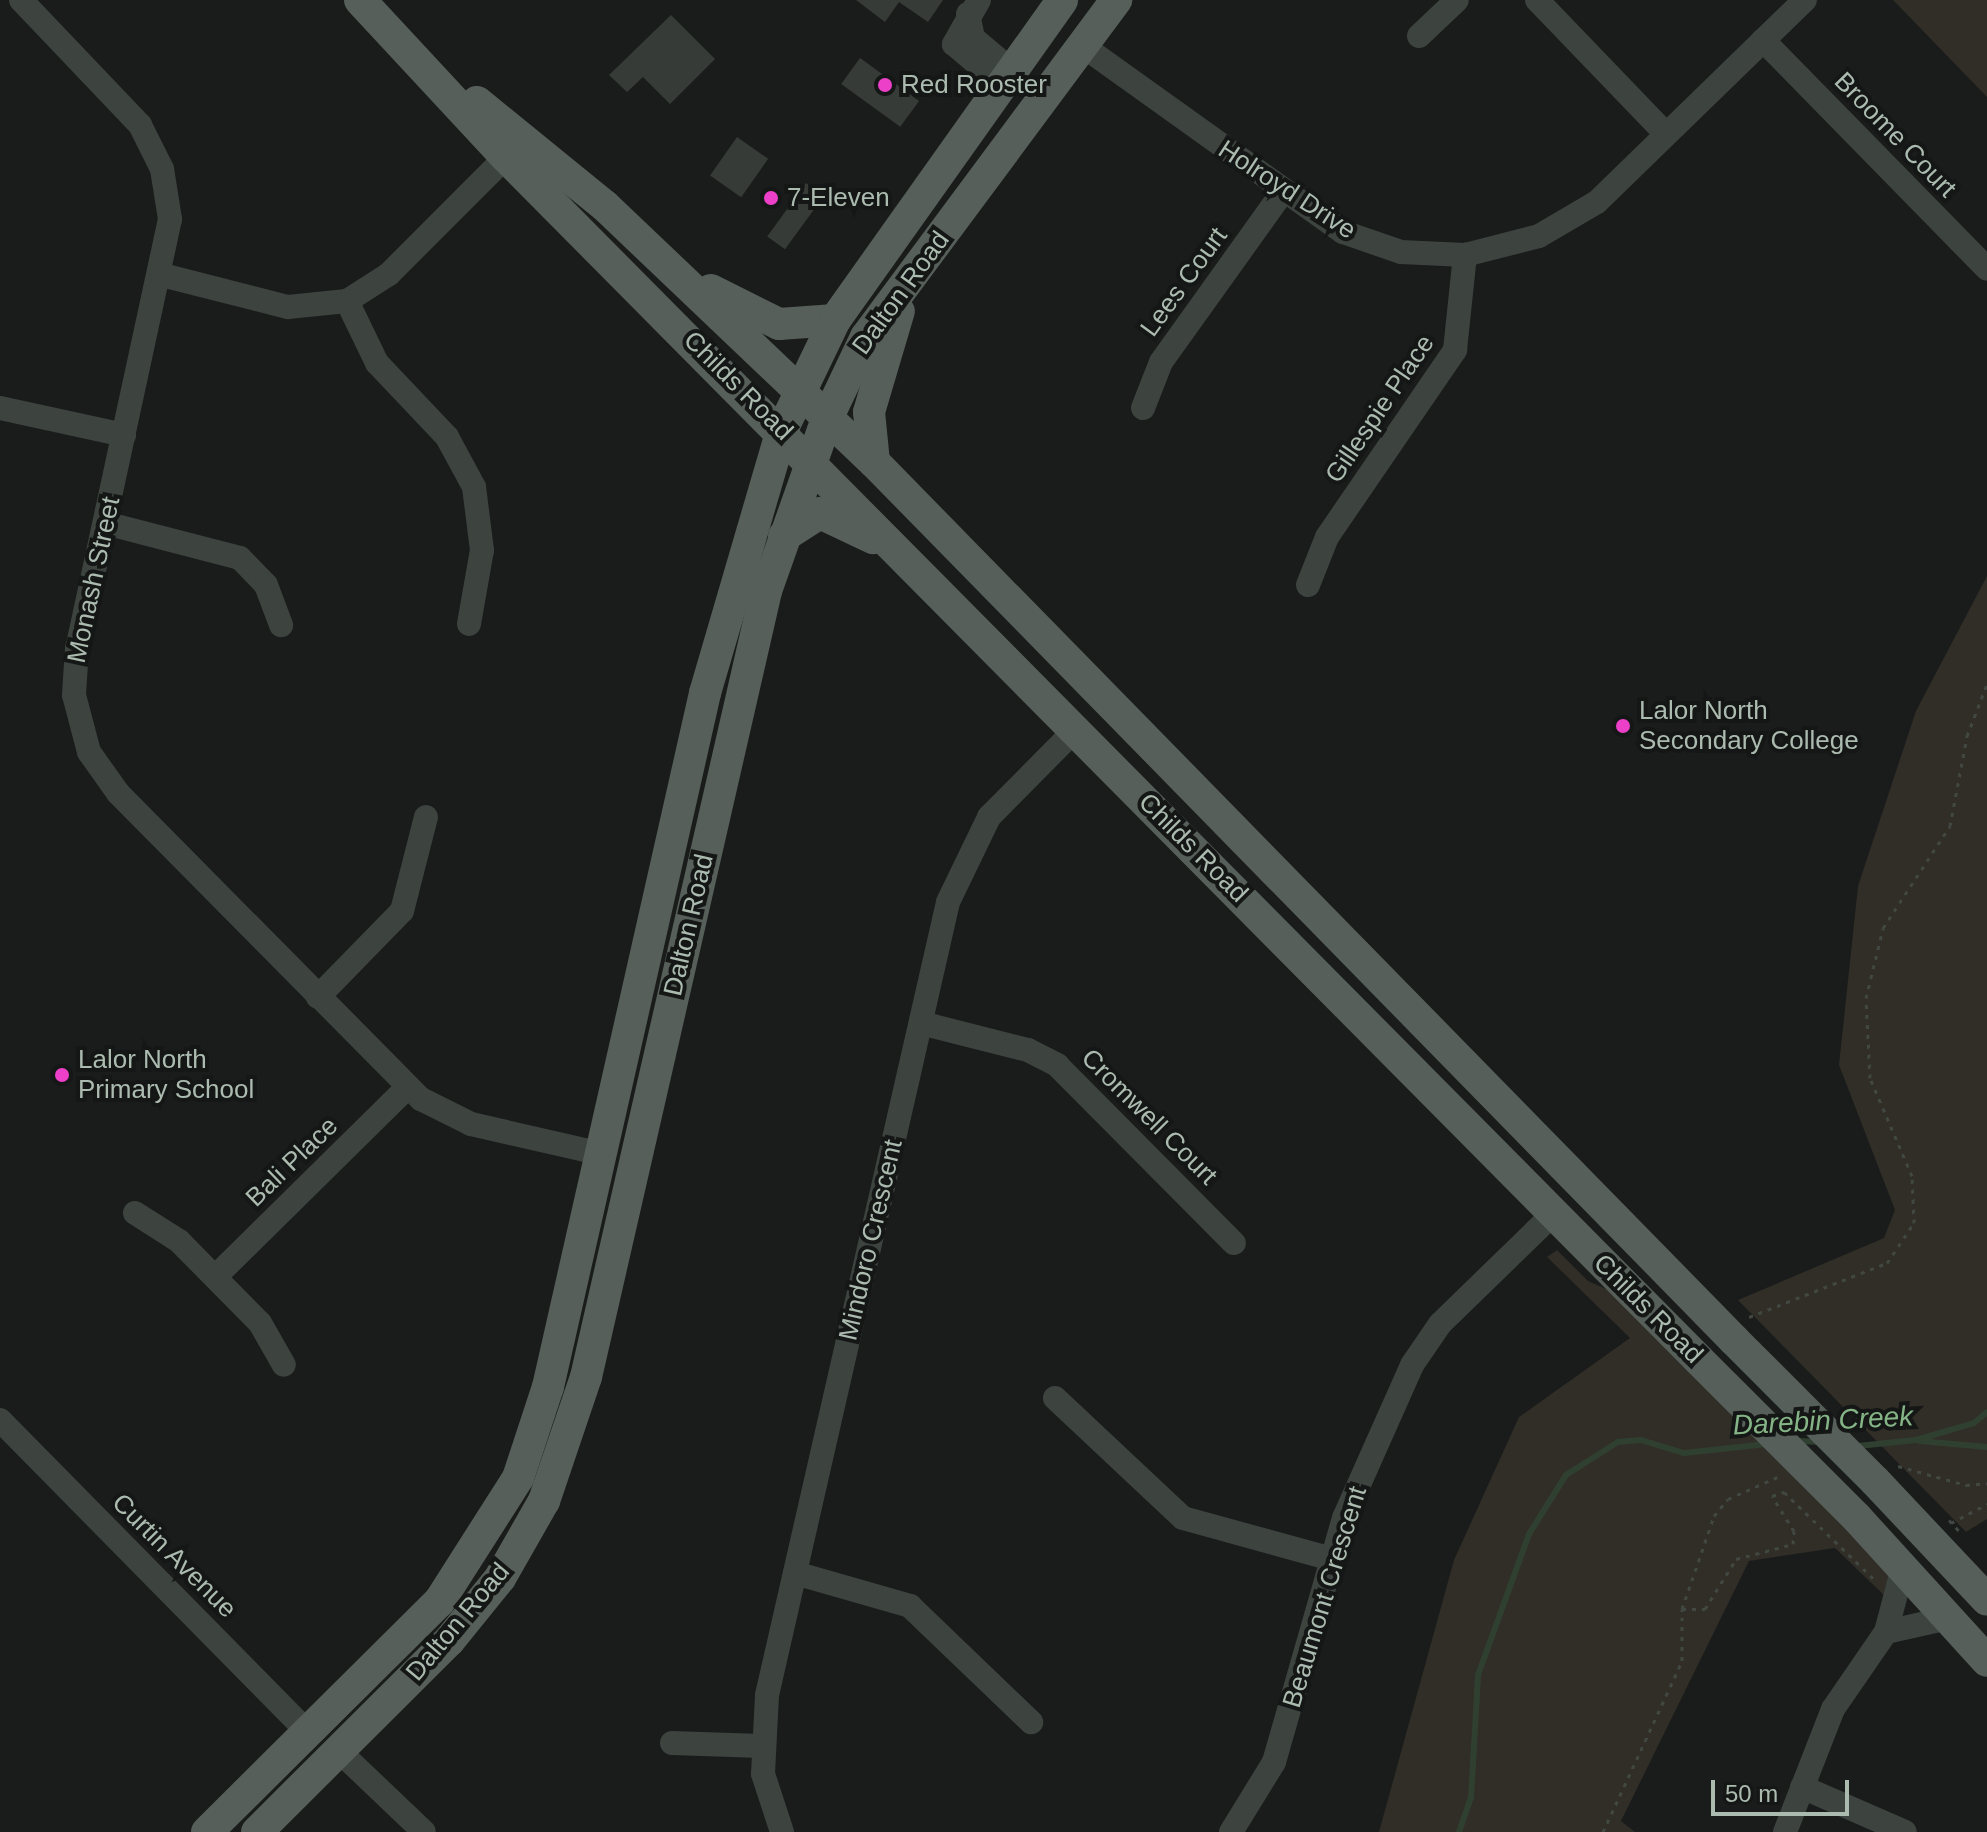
<!DOCTYPE html>
<style>
body{margin:0}
#map{position:relative;width:1987px;height:1832px;overflow:hidden;background:#191c1b;font-family:Helvetica,sans-serif}
div>[style]{position:absolute}
[style*='--x']{left:calc(var(--x)*1px);top:calc(var(--y)*1px);width:calc(var(--w)*1px);rotate:calc(var(--a)*1deg)}
.green>*{inset:0;background:#312d27}
.stream>*{height:6px;margin:-3px;padding:0 3px;transform-origin:3px;border-radius:3px;background:#304030}
.building>*{inset:0;background:#373b38;transform-origin:0 0}
.path>*{height:3px;margin-top:-1.5px;transform-origin:0;background:repeating-linear-gradient(90deg,#414842 0 4px,transparent 0 10px)}
.minor>*{height:24px;margin:-12px;padding:0 12px;transform-origin:12px;border-radius:12px;background:#3d433f}
.major>*{height:32px;margin:-16px;padding:0 16px;transform-origin:16px;border-radius:16px;background:#575f5a}
.major-bridge>*{height:32px;margin:-16px;padding:0 16px;transform-origin:16px;border-radius:16px;background:#575f5a}
.dots>*{width:22px;height:22px;translate:-50% -50%;box-sizing:border-box;border:4px solid #141716;border-radius:50%}
span{translate:-50% -50%;white-space:nowrap;text-align:center;line-height:1.15;-webkit-text-stroke:8px #141716;paint-order:stroke}
.poi-label{font-size:26px;color:#acbbb0}
.left{translate:0 -50%;text-align:left}
.street-label{font-size:26px;color:#acbbb0}
.water-label{font-size:28px;color:#85b486;font-style:italic}
.scale{position:absolute;left:1711px;top:1780px;width:138px;height:36px;box-sizing:border-box;border:4px solid #acbbb0;border-top:0;padding-left:10px;font-size:24px;line-height:28px;white-space:nowrap;color:#acbbb0;-webkit-text-stroke:6px #141716;paint-order:stroke}
</style>
<div id="map">
<div class="green">
<div style="clip-path:polygon(1893px 0,1987px 0,1987px 97px)"></div>
<div style="clip-path:polygon(1987px 576px,1987px 1519px,1966px 1532px,1738px 1300px,1884px 1238px,1895px 1210px,1839px 1065px,1858px 886px,1916px 711px)"></div>
<div style="clip-path:polygon(1557px 1250px,1588px 1281px,1620px 1295px,1890px 1568px,1890px 1601px,1835px 1548px,1749px 1561px,1621px 1821px,1635px 1832px,1379px 1832px,1454px 1560px,1519px 1417px,1630px 1338px,1547px 1257px)"></div>
</div>
<div class="stream">
<div style="--x:1794;--y:1441;--w:25;--a:2"></div>
<div style="--x:1920;--y:1441;--w:67;--a:5.1"></div>
<div style="--x:1858;--y:1446;--w:58;--a:-5.9"></div>
<div style="--x:1916;--y:1440;--w:60;--a:-16.3"></div>
<div style="--x:1974;--y:1423;--w:17;--a:-40"></div>
<div style="--x:1459;--y:1832;--w:36;--a:-71"></div>
<div style="--x:1471;--y:1798;--w:123;--a:-86.7"></div>
<div style="--x:1478;--y:1675;--w:150;--a:-70.1"></div>
<div style="--x:1529;--y:1534;--w:70;--a:-57.9"></div>
<div style="--x:1566;--y:1475;--w:62;--a:-32.4"></div>
<div style="--x:1618;--y:1442;--w:23;--a:-5"></div>
<div style="--x:1641;--y:1440;--w:45;--a:16.8"></div>
<div style="--x:1684;--y:1453;--w:83;--a:-6.2"></div>
</div>
<div class="building">
<div style="clip-path:polygon(856px 0,943px 0,928px 22px,899px 2px,885px 22px)"></div>
<div style="clip-path:polygon(671px 15px,715px 59px,670px 104px,643px 77px,627px 92px,609px 75px)"></div>
<div style="left:860px;top:58px;width:73px;height:32px;rotate:36deg"></div>
<div style="left:737px;top:137px;width:38px;height:47px;rotate:35deg"></div>
<div style="left:806px;top:183px;width:22px;height:66px;rotate:36deg"></div>
</div>
<div class="path">
<div style="--x:1749;--y:1317;--w:148;--a:-21.4"></div>
<div style="--x:1887;--y:1263;--w:48;--a:-56"></div>
<div style="--x:1914;--y:1223;--w:47;--a:-92.4"></div>
<div style="--x:1912;--y:1176;--w:107;--a:-113.2"></div>
<div style="--x:1870;--y:1078;--w:80;--a:-92.9"></div>
<div style="--x:1866;--y:998;--w:72;--a:-76.3"></div>
<div style="--x:1883;--y:928;--w:122;--a:-56.7"></div>
<div style="--x:1950;--y:826;--w:92;--a:-79.3"></div>
<div style="--x:1967;--y:736;--w:56;--a:-69"></div>
<div style="--x:1898;--y:1466;--w:71;--a:15.6"></div>
<div style="--x:1966;--y:1485;--w:21;--a:-5"></div>
<div style="--x:1949;--y:1520;--w:16;--a:47"></div>
<div style="--x:1951;--y:1523;--w:41;--a:-27.8"></div>
<div style="--x:1682;--y:1609;--w:23;--a:0"></div>
<div style="--x:1705;--y:1609;--w:59;--a:-58.2"></div>
<div style="--x:1736;--y:1559;--w:59;--a:-14.7"></div>
<div style="--x:1793;--y:1544;--w:13;--a:-86"></div>
<div style="--x:1794;--y:1531;--w:41;--a:-122.2"></div>
<div style="--x:1772;--y:1496;--w:13;--a:-18"></div>
<div style="--x:1784;--y:1492;--w:129;--a:44.1"></div>
<div style="--x:1603;--y:1832;--w:188;--a:-65.2"></div>
<div style="--x:1682;--y:1661;--w:52;--a:-90"></div>
<div style="--x:1682;--y:1609;--w:98;--a:-71"></div>
<div style="--x:1714;--y:1516;--w:22;--a:-51"></div>
<div style="--x:1728;--y:1499;--w:57;--a:-23.9"></div>
</div>
<div class="minor">
<div style="--x:21;--y:0;--w:173;--a:46.4"></div>
<div style="--x:140;--y:125;--w:49;--a:63.4"></div>
<div style="--x:162;--y:169;--w:51;--a:80.9"></div>
<div style="--x:170;--y:219;--w:439;--a:102.2"></div>
<div style="--x:77;--y:648;--w:47;--a:93.7"></div>
<div style="--x:74;--y:695;--w:59;--a:75.3"></div>
<div style="--x:89;--y:752;--w:50;--a:54.7"></div>
<div style="--x:118;--y:793;--w:431;--a:45.3"></div>
<div style="--x:421;--y:1099;--w:56;--a:26.6"></div>
<div style="--x:471;--y:1124;--w:134;--a:12.9"></div>
<div style="--x:979;--y:0;--w:51;--a:119.6"></div>
<div style="--x:954;--y:44;--w:62;--a:40.4"></div>
<div style="--x:1537;--y:0;--w:186;--a:46.1"></div>
<div style="--x:968;--y:14;--w:25;--a:78"></div>
<div style="--x:973;--y:38;--w:50;--a:40.1"></div>
<div style="--x:1419;--y:36;--w:52;--a:-43.5"></div>
<div style="--x:1763;--y:40;--w:320;--a:45.6"></div>
<div style="--x:1083;--y:46;--w:320;--a:35.6"></div>
<div style="--x:1343;--y:232;--w:61;--a:19"></div>
<div style="--x:1401;--y:252;--w:64;--a:2.7"></div>
<div style="--x:1465;--y:255;--w:76;--a:-14.4"></div>
<div style="--x:1539;--y:236;--w:67;--a:-30.4"></div>
<div style="--x:1597;--y:202;--w:290;--a:-44.2"></div>
<div style="--x:162;--y:275;--w:130;--a:14.3"></div>
<div style="--x:288;--y:307;--w:59;--a:-5.8"></div>
<div style="--x:347;--y:301;--w:50;--a:-32.7"></div>
<div style="--x:389;--y:274;--w:165;--a:-45"></div>
<div style="--x:347;--y:301;--w:69;--a:64.2"></div>
<div style="--x:377;--y:363;--w:102;--a:46.6"></div>
<div style="--x:447;--y:437;--w:57;--a:61.6"></div>
<div style="--x:474;--y:487;--w:64;--a:82.8"></div>
<div style="--x:482;--y:550;--w:75;--a:100"></div>
<div style="--x:0;--y:408;--w:127;--a:12.3"></div>
<div style="--x:1143;--y:408;--w:49;--a:-68.6"></div>
<div style="--x:1161;--y:362;--w:208;--a:-54.4"></div>
<div style="--x:105;--y:523;--w:139;--a:14.5"></div>
<div style="--x:240;--y:558;--w:37;--a:46"></div>
<div style="--x:266;--y:585;--w:43;--a:69.4"></div>
<div style="--x:1308;--y:585;--w:52;--a:-68.4"></div>
<div style="--x:1327;--y:537;--w:227;--a:-55.6"></div>
<div style="--x:1455;--y:350;--w:96;--a:-84"></div>
<div style="--x:318;--y:997;--w:120;--a:-45.7"></div>
<div style="--x:402;--y:911;--w:97;--a:-75.7"></div>
<div style="--x:921;--y:1023;--w:110;--a:14.2"></div>
<div style="--x:1028;--y:1050;--w:33;--a:27"></div>
<div style="--x:1057;--y:1065;--w:251;--a:45.2"></div>
<div style="--x:135;--y:1213;--w:52;--a:32.5"></div>
<div style="--x:179;--y:1241;--w:115;--a:45.4"></div>
<div style="--x:260;--y:1323;--w:48;--a:60.3"></div>
<div style="--x:215;--y:1277;--w:271;--a:-44.6"></div>
<div style="--x:1055;--y:1398;--w:175;--a:43.2"></div>
<div style="--x:1183;--y:1518;--w:155;--a:15.4"></div>
<div style="--x:0;--y:1420;--w:438;--a:45.4"></div>
<div style="--x:795;--y:1573;--w:120;--a:16"></div>
<div style="--x:910;--y:1606;--w:168;--a:43.8"></div>
<div style="--x:1886;--y:1632;--w:64;--a:-12.7"></div>
<div style="--x:672;--y:1743;--w:89;--a:1.9"></div>
<div style="--x:339;--y:1751;--w:117;--a:43.6"></div>
<div style="--x:1802;--y:1787;--w:112;--a:23.6"></div>
<div style="--x:782;--y:1832;--w:61;--a:-108.1"></div>
<div style="--x:763;--y:1774;--w:79;--a:-87.1"></div>
<div style="--x:767;--y:1695;--w:813;--a:-77.14"></div>
<div style="--x:948;--y:902;--w:94;--a:-64.2"></div>
<div style="--x:989;--y:817;--w:124;--a:-45.3"></div>
<div style="--x:1231;--y:1832;--w:82;--a:-58.4"></div>
<div style="--x:1274;--y:1762;--w:254;--a:-74"></div>
<div style="--x:1344;--y:1518;--w:167;--a:-66"></div>
<div style="--x:1412;--y:1365;--w:50;--a:-55.7"></div>
<div style="--x:1440;--y:1324;--w:155;--a:-44.2"></div>
<div style="--x:1785;--y:1832;--w:132;--a:-68.7"></div>
<div style="--x:1833;--y:1709;--w:93;--a:-55.5"></div>
<div style="--x:1886;--y:1632;--w:67;--a:-75.3"></div>
</div>
<div class="major">
<div style="--x:360;--y:0;--w:214;--a:47.1"></div>
<div style="--x:506;--y:157;--w:1694;--a:45.24"></div>
<div style="--x:477;--y:102;--w:165;--a:39.1"></div>
<div style="--x:605;--y:206;--w:371;--a:43.6"></div>
<div style="--x:874;--y:462;--w:1229;--a:45.59"></div>
<div style="--x:711;--y:290;--w:76;--a:26.6"></div>
<div style="--x:779;--y:324;--w:56;--a:-4.1"></div>
<div style="--x:874;--y:462;--w:50;--a:-95.7"></div>
<div style="--x:869;--y:412;--w:105;--a:-73.5"></div>
<div style="--x:784;--y:536;--w:43;--a:-32.6"></div>
<div style="--x:820;--y:513;--w:59;--a:25.3"></div>
<div style="--x:1875;--y:1481;--w:163;--a:46.7"></div>
<div style="--x:1857;--y:1518;--w:193;--a:47.7"></div>
<div style="--x:207;--y:1832;--w:327;--a:-44.8"></div>
<div style="--x:439;--y:1602;--w:147;--a:-57.5"></div>
<div style="--x:518;--y:1478;--w:96;--a:-71.8"></div>
<div style="--x:548;--y:1387;--w:712;--a:-77.25"></div>
<div style="--x:705;--y:693;--w:274;--a:-73.7"></div>
<div style="--x:782;--y:430;--w:122;--a:-64.3"></div>
<div style="--x:835;--y:320;--w:392;--a:-54.6"></div>
<div style="--x:257;--y:1832;--w:271;--a:-44.9"></div>
<div style="--x:449;--y:1641;--w:81;--a:-51"></div>
<div style="--x:500;--y:1578;--w:89;--a:-60.3"></div>
<div style="--x:544;--y:1501;--w:131;--a:-71.3"></div>
<div style="--x:586;--y:1377;--w:806;--a:-77.1"></div>
<div style="--x:766;--y:591;--w:182;--a:-70.5"></div>
<div style="--x:827;--y:419;--w:91;--a:-64.6"></div>
<div style="--x:866;--y:337;--w:420;--a:-53.4"></div>
</div>
<div class="major-bridge">
<div style="--x:1734;--y:1340;--w:199;--a:45"></div>
<div style="--x:1699;--y:1360;--w:223;--a:45"></div>
</div>
<div class="dots">
<div style="left:885px;top:85px;background:#ed40c9"></div>
<div style="left:771px;top:198px;background:#ed40c9"></div>
<div style="left:1623px;top:726px;background:#ed40c9"></div>
<div style="left:62px;top:1075px;background:#ed40c9"></div>
</div>
<div class="poi-label">
<span class="left" style="left:901px;top:85px">Red Rooster</span>
<span class="left" style="left:787px;top:198px">7-Eleven</span>
<span class="left" style="left:1639px;top:726px">Lalor North<br>Secondary College</span>
<span class="left" style="left:78px;top:1075px">Lalor North<br>Primary School</span>
</div>
<div class="street-label">
<span style="left:1895px;top:135px;rotate:46deg">Broome Court</span>
<span style="left:1287px;top:190px;rotate:33deg">Holroyd Drive</span>
<span style="left:1184px;top:282px;rotate:-54deg">Lees Court</span>
<span style="left:901px;top:293px;rotate:-54deg">Dalton Road</span>
<span style="left:738px;top:386px;rotate:45deg">Childs Road</span>
<span style="left:1380px;top:409px;rotate:-56deg">Gillespie Place</span>
<span style="left:94px;top:580px;rotate:-78deg">Monash Street</span>
<span style="left:1193px;top:848px;rotate:45deg">Childs Road</span>
<span style="left:689px;top:925px;rotate:-77deg">Dalton Road</span>
<span style="left:1149px;top:1117px;rotate:45deg">Cromwell Court</span>
<span style="left:292px;top:1162px;rotate:-44deg">Bali Place</span>
<span style="left:871px;top:1240px;rotate:-77deg">Mindoro Crescent</span>
<span style="left:1648px;top:1309px;rotate:45deg">Childs Road</span>
<span style="left:174px;top:1556px;rotate:45deg">Curtin Avenue</span>
<span style="left:1325px;top:1597px;rotate:-73deg">Beaumont Crescent</span>
<span style="left:458px;top:1622px;rotate:-50deg">Dalton Road</span>
</div>
<div class="water-label">
<span style="left:1823px;top:1421px;rotate:-3deg">Darebin Creek</span>
</div>
<div class="scale">50 m</div>
</div>
